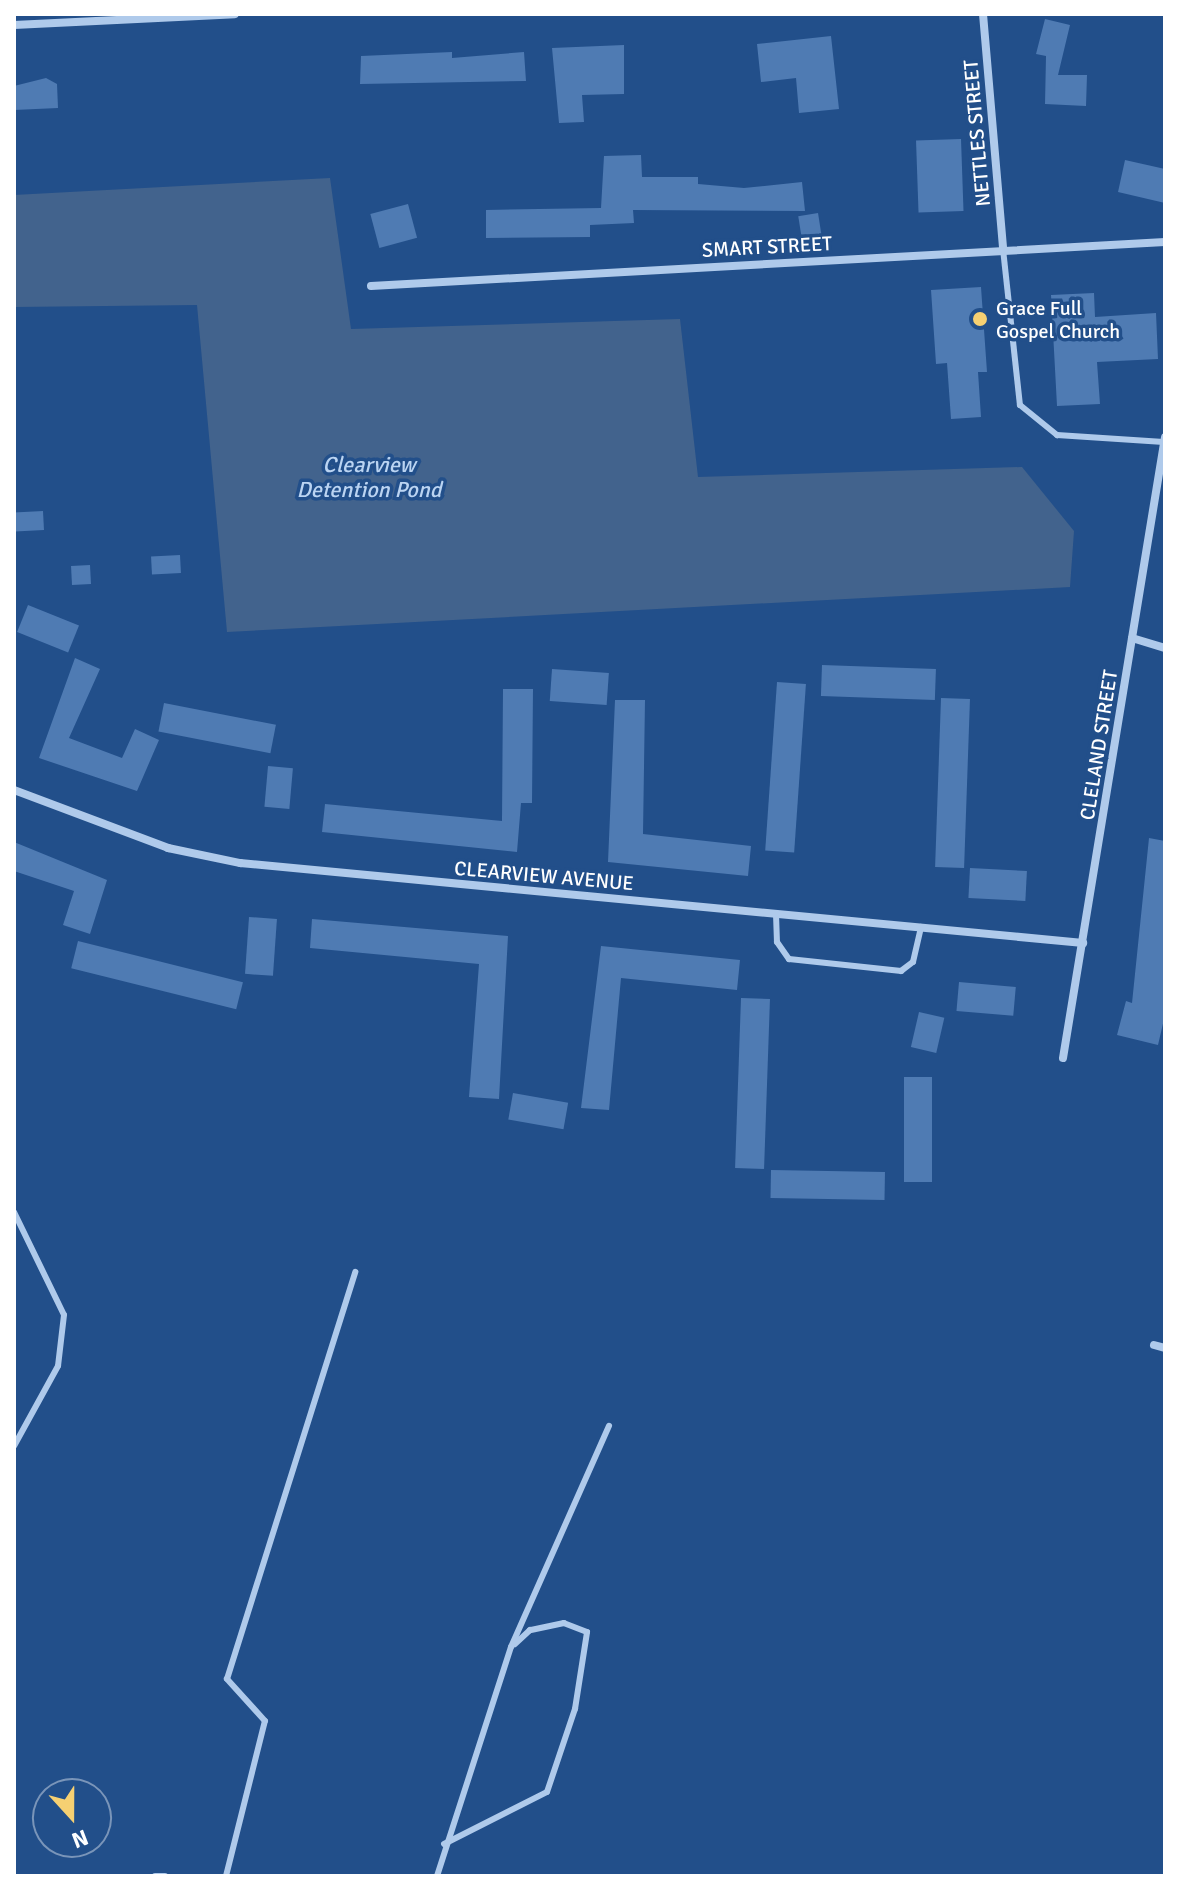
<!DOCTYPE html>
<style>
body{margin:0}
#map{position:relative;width:1179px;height:1890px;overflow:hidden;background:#224f8a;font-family:Signika,sans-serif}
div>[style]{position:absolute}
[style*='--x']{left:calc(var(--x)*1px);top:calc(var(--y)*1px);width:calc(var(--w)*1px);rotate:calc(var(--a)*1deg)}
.water>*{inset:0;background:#42638d}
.building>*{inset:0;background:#4f7bb3;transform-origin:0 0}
.lane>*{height:6px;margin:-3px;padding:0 3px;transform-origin:3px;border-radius:3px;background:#afcaeb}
.street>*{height:8px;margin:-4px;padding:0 4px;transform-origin:4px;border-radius:4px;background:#afcaeb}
.dots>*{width:22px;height:22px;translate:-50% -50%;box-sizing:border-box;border:4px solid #224f8a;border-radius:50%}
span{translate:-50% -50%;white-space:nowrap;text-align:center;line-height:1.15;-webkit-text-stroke:7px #224f8a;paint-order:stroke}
.street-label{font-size:20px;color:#fff}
.poi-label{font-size:20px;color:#fff}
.left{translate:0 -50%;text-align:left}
.water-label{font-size:22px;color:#bbd4f2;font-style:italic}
.frame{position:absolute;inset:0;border:16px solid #fff;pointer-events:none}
.north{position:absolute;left:32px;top:1778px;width:80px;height:80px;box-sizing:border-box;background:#224f8a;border:2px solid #7a95b9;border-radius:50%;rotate:159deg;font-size:22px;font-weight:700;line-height:32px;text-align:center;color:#fff}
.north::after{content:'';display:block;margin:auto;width:28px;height:36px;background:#f6d072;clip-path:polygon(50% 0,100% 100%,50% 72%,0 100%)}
</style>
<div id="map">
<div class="water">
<div style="clip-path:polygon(330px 178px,351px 329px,680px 319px,698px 477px,1022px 467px,1074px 531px,1070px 587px,227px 632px,197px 305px,14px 307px,14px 195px)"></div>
</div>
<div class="building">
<div style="clip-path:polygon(1045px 19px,1070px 25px,1058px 75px,1087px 75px,1086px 106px,1045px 104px,1046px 56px,1036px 54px)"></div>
<div style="clip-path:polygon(831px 36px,839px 109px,799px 113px,796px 78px,761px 82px,757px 44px)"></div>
<div style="clip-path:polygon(624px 45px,624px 94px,582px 95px,584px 122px,559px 123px,552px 48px)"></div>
<div style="clip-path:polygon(452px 52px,452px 58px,524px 52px,526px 81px,360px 84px,361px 56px)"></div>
<div style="clip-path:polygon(46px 78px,57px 84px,58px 108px,14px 110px,14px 86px)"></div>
<div style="left:961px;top:139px;width:72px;height:45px;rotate:88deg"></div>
<div style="clip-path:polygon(641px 155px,642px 177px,698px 177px,698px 184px,744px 188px,802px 182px,805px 211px,633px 210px,634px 223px,590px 225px,590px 237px,486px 238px,486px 210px,601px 208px,604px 156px)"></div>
<div style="clip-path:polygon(1125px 160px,1165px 169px,1165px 203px,1118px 192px)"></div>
<div style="left:408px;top:204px;width:35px;height:39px;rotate:75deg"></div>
<div style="left:818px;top:213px;width:25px;height:20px;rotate:81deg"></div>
<div style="clip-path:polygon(981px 287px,987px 372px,978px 372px,981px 417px,951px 419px,947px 363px,936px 364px,931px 290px)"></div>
<div style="clip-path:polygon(1094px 293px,1095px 317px,1156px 313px,1158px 359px,1097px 362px,1100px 404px,1057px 406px,1051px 295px)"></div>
<div style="left:43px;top:511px;width:19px;height:29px;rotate:87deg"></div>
<div style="left:180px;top:555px;width:18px;height:29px;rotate:87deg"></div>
<div style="left:90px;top:565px;width:19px;height:19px;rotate:87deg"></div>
<div style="left:28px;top:605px;width:55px;height:29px;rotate:22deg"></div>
<div style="clip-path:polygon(75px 658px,100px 669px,69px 738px,122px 758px,135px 729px,159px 740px,137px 791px,39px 758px)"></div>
<div style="left:822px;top:665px;width:114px;height:31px;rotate:2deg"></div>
<div style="left:552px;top:669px;width:57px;height:32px;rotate:4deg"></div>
<div style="left:777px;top:682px;width:29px;height:169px;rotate:4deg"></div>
<div style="clip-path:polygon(503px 689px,533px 689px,532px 803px,521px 803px,517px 852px,322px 832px,325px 804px,502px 821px)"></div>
<div style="left:941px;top:698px;width:29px;height:169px;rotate:2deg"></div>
<div style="clip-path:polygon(615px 700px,645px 700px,643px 834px,751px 846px,748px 876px,608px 862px)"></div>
<div style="left:164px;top:703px;width:114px;height:29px;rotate:11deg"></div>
<div style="left:268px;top:766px;width:25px;height:41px;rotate:5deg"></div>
<div style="clip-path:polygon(1149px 838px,1165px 841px,1165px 1015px,1158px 1045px,1117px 1035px,1126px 1001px,1132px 1003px)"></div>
<div style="clip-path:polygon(14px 842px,107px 880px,90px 934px,63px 925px,74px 891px,14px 871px)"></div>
<div style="left:970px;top:868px;width:57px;height:30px;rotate:3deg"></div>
<div style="left:249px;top:917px;width:28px;height:57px;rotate:4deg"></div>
<div style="clip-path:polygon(312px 919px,508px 936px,499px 1099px,469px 1097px,479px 964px,310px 948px)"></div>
<div style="left:78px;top:941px;width:170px;height:28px;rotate:14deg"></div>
<div style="clip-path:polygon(601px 946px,740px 960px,737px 990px,621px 978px,609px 1110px,581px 1108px)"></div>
<div style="left:959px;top:982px;width:57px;height:29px;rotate:5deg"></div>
<div style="left:741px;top:998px;width:29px;height:170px;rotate:2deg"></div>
<div style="left:919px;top:1012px;width:26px;height:36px;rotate:13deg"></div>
<div style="left:904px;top:1077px;width:28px;height:105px"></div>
<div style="left:513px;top:1093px;width:56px;height:27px;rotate:10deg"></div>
<div style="left:771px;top:1170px;width:114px;height:28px;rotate:1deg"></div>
</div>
<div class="lane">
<div style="--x:1003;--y:249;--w:157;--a:83.8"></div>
<div style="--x:1020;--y:405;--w:48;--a:39"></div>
<div style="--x:1057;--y:435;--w:107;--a:3.7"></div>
<div style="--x:776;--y:914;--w:28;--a:88"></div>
<div style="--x:777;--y:942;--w:21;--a:55"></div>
<div style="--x:789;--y:959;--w:113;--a:6.1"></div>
<div style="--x:901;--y:971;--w:15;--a:-37"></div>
<div style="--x:913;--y:962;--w:36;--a:-77"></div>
<div style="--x:14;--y:1212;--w:114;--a:64.1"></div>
<div style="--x:64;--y:1315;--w:51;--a:96.7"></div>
<div style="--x:58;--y:1366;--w:91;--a:118.8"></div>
<div style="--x:444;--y:1844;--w:115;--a:-26.8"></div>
<div style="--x:547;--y:1792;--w:88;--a:-71.4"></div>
<div style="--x:575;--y:1709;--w:78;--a:-81.1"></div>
<div style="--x:587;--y:1632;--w:25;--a:-159"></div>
<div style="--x:564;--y:1623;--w:35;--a:168"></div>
<div style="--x:530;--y:1630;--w:21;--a:137"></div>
<div style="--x:155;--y:1876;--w:10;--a:0"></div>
<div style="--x:226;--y:1876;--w:160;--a:-75.9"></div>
<div style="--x:265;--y:1721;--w:57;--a:-132.1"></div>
<div style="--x:227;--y:1679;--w:427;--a:-72.5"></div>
<div style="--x:437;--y:1876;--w:241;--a:-72.1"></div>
<div style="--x:511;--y:1647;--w:242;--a:-66.1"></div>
</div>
<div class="street">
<div style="--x:983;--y:14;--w:236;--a:85.1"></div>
<div style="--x:14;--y:25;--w:221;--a:-2.8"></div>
<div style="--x:371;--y:286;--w:795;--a:-3.17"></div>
<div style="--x:1132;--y:638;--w:34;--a:17"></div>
<div style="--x:14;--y:790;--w:165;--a:20.6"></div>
<div style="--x:168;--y:848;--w:74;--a:11.8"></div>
<div style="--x:240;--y:863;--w:847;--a:5.42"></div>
<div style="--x:1063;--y:1058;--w:629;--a:-80.67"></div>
<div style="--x:1154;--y:1345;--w:11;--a:15"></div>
</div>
<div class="dots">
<div style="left:980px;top:319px;background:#f6d072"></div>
</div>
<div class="street-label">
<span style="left:977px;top:133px;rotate:-95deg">NETTLES STREET</span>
<span style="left:767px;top:247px;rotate:-3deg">SMART STREET</span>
<span style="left:1099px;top:745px;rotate:-81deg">CLELAND STREET</span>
<span style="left:544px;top:876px;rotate:5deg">CLEARVIEW AVENUE</span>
</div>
<div class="poi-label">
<span class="left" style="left:996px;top:320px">Grace Full<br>Gospel Church</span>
</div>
<div class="water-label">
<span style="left:369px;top:477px">Clearview<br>Detention Pond</span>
</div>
<div class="frame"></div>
<div class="north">N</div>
</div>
